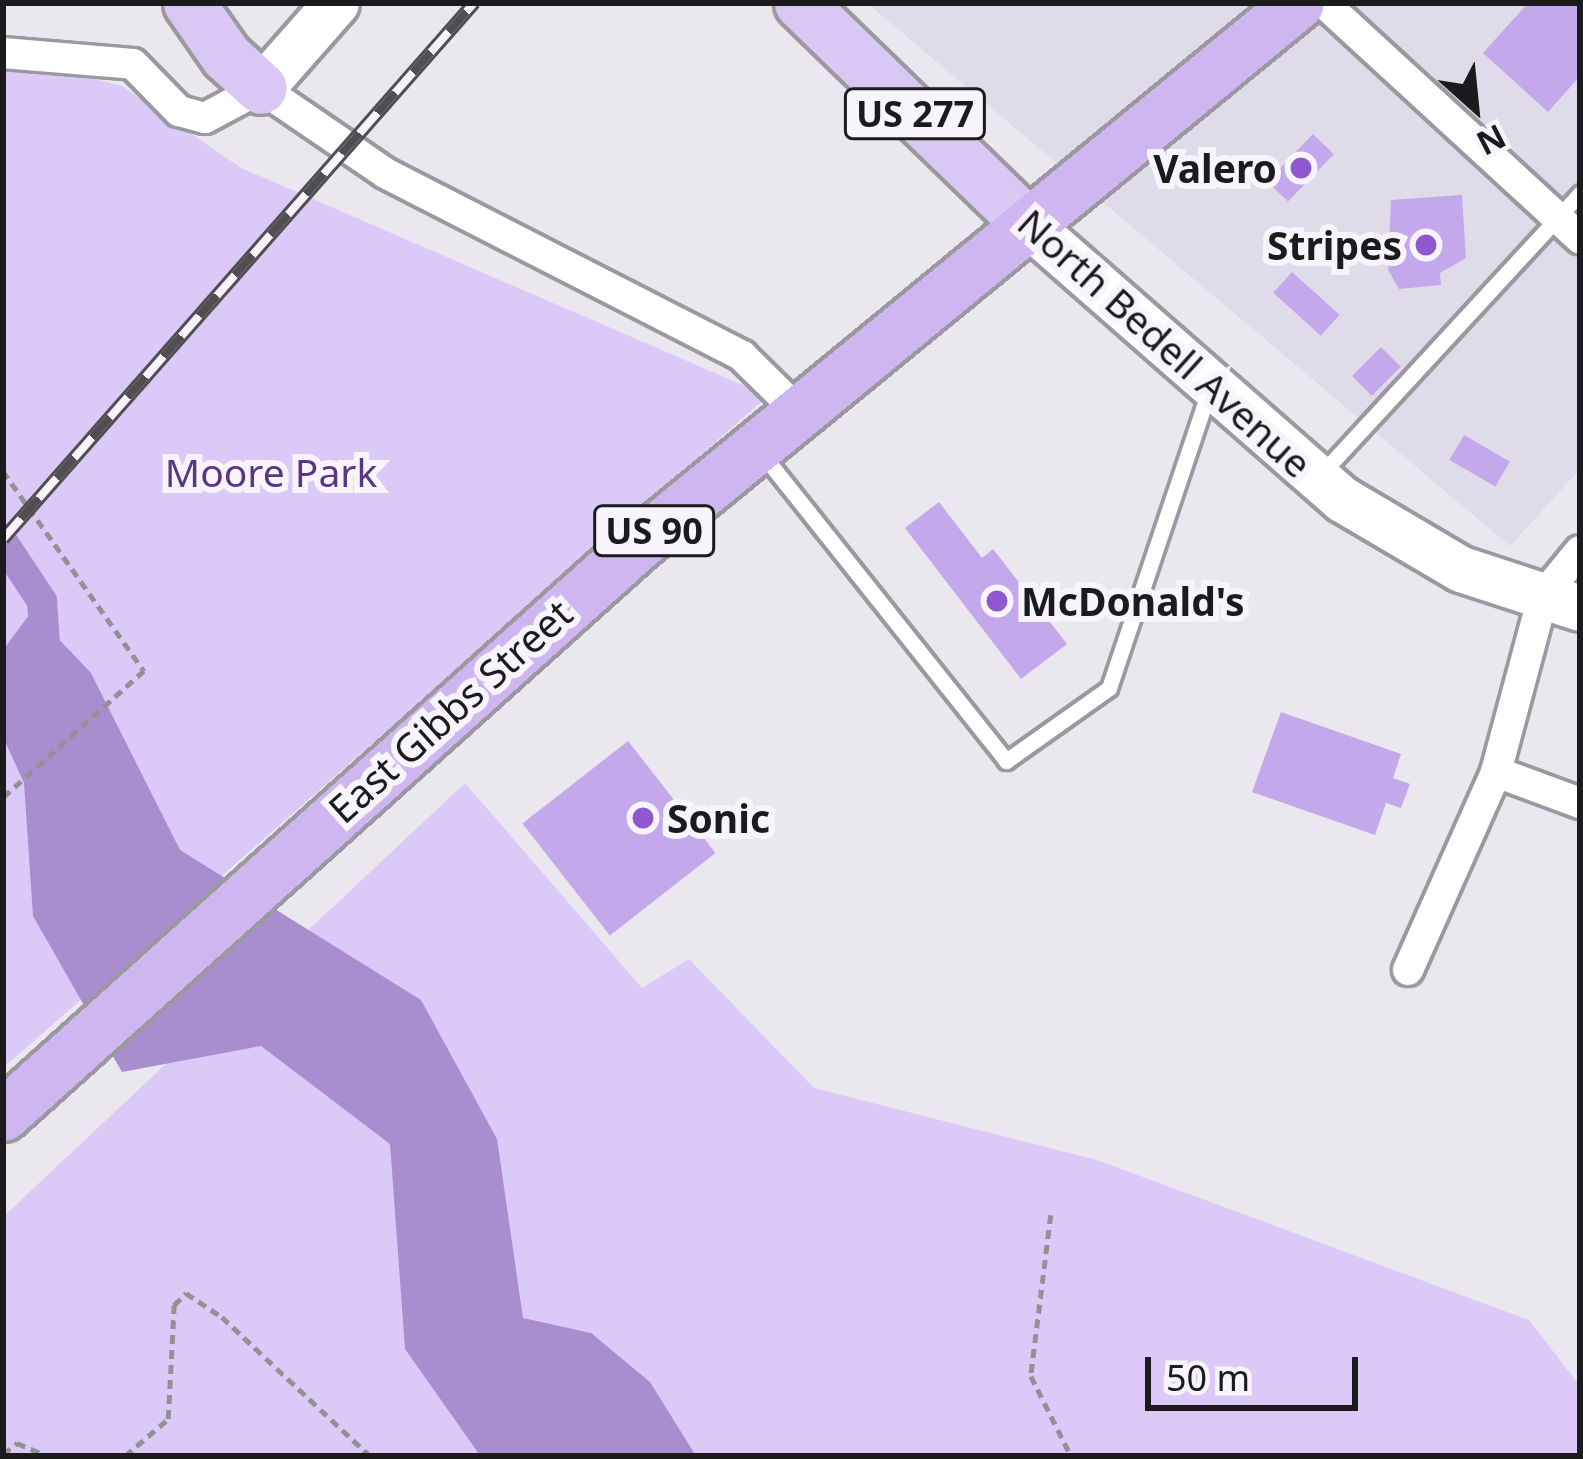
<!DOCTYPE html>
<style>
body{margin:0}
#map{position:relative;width:1583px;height:1459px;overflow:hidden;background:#eae7ee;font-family:"Noto Sans",sans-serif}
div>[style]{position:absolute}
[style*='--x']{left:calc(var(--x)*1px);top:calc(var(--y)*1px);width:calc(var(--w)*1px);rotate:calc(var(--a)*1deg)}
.built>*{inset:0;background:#e0dbe9}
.green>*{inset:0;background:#dbcaf7}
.water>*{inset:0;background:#a88ecf}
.canal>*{height:30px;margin:-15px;padding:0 15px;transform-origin:15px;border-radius:15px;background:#a88ecf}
.building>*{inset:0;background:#c3a8ec;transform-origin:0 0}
.path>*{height:4.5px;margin-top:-2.25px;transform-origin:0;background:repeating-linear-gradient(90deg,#949196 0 9px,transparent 0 15px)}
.roads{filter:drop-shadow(3px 0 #9b999f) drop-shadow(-3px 0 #9b999f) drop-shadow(0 3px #9b999f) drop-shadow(0 -3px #9b999f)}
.service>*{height:15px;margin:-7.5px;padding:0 7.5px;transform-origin:7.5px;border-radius:7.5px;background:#fff}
.minor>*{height:30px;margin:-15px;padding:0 15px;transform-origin:15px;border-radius:15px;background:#fff}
.secondary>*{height:45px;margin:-22.5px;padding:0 22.5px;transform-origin:22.5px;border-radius:22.5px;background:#fff}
.primary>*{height:51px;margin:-25.5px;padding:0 25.5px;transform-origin:25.5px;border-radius:25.5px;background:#dac8f4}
.trunk>*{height:51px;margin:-25.5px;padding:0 25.5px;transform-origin:25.5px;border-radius:25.5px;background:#ceb6f0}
.rail>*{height:14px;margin-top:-7px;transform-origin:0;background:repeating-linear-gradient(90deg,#f7f5fb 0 27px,#504e51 0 54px);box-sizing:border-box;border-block:3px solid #504e51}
.dots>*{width:33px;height:33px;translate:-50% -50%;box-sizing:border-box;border:6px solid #f7f5fb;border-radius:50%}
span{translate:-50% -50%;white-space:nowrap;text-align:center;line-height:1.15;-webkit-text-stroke:12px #f7f5fb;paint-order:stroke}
.shield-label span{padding:3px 9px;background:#f7f5fb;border:3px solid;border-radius:9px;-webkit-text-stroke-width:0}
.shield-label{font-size:36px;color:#1b1a1c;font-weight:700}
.poi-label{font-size:39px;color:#1b1a1c;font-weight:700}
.right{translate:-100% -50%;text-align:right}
.left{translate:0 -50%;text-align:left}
.street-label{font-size:39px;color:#1b1a1c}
.park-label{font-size:39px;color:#5a3584}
.frame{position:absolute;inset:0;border:6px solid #1b1a1c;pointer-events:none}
.north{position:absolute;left:1415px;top:48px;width:120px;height:120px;-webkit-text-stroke:9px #f7f5fb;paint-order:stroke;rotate:153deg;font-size:33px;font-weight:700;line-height:48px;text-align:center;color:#1b1a1c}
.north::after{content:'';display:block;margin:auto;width:42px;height:54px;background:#1b1a1c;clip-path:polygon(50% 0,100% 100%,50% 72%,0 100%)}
.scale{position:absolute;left:1145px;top:1357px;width:213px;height:54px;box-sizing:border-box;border:6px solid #1b1a1c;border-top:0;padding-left:15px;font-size:36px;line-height:42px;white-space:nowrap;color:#1b1a1c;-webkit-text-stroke:9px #f7f5fb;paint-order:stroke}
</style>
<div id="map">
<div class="built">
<div style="clip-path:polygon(867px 3px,1580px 3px,1580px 469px,1510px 546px)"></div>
</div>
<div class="green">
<div style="clip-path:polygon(3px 56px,122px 86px,241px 168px,768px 396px,3px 1068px)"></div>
<div style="clip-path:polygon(465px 783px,642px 988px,689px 959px,814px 1088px,1097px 1160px,1529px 1320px,1580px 1386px,1580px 1456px,3px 1456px,3px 1217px)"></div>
</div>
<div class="water">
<div style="clip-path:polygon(32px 611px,91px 673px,180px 850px,421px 1000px,497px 1139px,523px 1318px,591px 1333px,650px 1382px,696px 1456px,479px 1454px,405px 1349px,390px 1144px,261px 1046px,122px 1072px,33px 916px,24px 783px,3px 737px,3px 650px)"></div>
</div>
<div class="canal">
<div style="--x:3;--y:542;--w:71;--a:56.5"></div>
<div style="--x:42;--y:601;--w:58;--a:86.1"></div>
</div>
<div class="building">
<div style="clip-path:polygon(1528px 3px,1580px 3px,1580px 76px,1548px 112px,1483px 53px)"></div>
<div style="left:1313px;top:134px;width:29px;height:66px;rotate:44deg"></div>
<div style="clip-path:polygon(1462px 195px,1466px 258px,1440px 273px,1441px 285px,1399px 289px,1388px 270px,1391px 200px)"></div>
<div style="left:1292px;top:272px;width:64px;height:28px;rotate:42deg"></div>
<div style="left:1381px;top:347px;width:28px;height:41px;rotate:45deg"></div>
<div style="left:1464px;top:435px;width:53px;height:29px;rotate:30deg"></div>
<div style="clip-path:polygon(939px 502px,982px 558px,993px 549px,1067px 644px,1021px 679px,905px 528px)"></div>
<div style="clip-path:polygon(1281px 712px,1401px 754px,1393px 778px,1410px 784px,1401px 808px,1386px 803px,1375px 835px,1252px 792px)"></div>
<div style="left:628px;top:741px;width:142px;height:134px;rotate:52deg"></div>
</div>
<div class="path">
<div style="--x:3;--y:471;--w:245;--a:54.8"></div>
<div style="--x:144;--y:671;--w:190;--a:138"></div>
<div style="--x:1051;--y:1215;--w:162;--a:97.1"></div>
<div style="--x:1031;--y:1376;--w:89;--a:63.4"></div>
<div style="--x:3;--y:1454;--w:18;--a:-38"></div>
<div style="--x:17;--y:1443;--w:34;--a:23"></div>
<div style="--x:125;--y:1456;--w:57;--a:-40.7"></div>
<div style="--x:168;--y:1419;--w:114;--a:-87"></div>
<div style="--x:174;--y:1305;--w:17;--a:-45"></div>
<div style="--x:186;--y:1293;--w:43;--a:33.7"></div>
<div style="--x:222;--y:1317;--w:203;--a:43.2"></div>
</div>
<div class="roads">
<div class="service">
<div style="--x:763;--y:455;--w:391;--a:51.5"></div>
<div style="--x:1006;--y:761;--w:126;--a:-35.3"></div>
<div style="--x:1109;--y:688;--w:311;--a:-71.4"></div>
<div style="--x:1322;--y:473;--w:381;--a:-47.3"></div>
</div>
<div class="minor">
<div style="--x:1324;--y:3;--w:348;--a:42.6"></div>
<div style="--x:3;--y:53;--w:130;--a:4.8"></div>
<div style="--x:133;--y:64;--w:66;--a:45.6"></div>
<div style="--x:179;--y:111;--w:27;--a:15"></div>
<div style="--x:205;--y:118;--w:64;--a:-28.2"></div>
<div style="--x:261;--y:88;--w:150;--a:34.4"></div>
<div style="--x:385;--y:173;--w:401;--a:27.1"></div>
<div style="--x:742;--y:356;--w:77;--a:44.5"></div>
<div style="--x:1496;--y:772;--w:90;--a:20.3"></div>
<div style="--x:1408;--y:970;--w:217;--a:-66"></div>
<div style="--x:1496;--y:772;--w:182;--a:-75"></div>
<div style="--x:1543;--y:596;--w:58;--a:-50.6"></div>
</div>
<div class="secondary">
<div style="--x:261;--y:88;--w:113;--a:-48.6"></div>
<div style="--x:1030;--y:226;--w:415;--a:41.2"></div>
<div style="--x:1342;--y:499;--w:138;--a:30.5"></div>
<div style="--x:1461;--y:569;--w:125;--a:18.1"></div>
</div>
<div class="primary">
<div style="--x:189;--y:3;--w:65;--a:55.1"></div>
<div style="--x:226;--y:56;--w:47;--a:42.4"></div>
<div style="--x:800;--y:3;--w:320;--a:44.1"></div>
</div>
<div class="trunk">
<div style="--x:3;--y:1115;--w:851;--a:-41.95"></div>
<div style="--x:636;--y:546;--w:856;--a:-39.36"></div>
</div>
</div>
<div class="rail">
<div style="--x:3;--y:539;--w:714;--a:-48.69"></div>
</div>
<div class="dots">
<div style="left:1301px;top:168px;background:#9058cf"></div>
<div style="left:1426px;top:245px;background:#9058cf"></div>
<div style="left:997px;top:601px;background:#9058cf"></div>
<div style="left:643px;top:818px;background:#9058cf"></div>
</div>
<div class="shield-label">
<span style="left:915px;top:114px">US 277</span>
<span style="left:654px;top:531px">US 90</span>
</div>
<div class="poi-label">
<span class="right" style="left:1277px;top:168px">Valero</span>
<span class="right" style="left:1402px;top:245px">Stripes</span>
<span class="left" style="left:1021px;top:601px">McDonald's</span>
<span class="left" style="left:667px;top:818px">Sonic</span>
</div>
<div class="street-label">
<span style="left:1165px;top:343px;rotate:42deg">North Bedell Avenue</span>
<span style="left:450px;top:711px;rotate:-42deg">East Gibbs Street</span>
</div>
<div class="park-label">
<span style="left:271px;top:472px">Moore Park</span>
</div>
<div class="frame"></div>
<div class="north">N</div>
<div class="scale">50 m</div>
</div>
